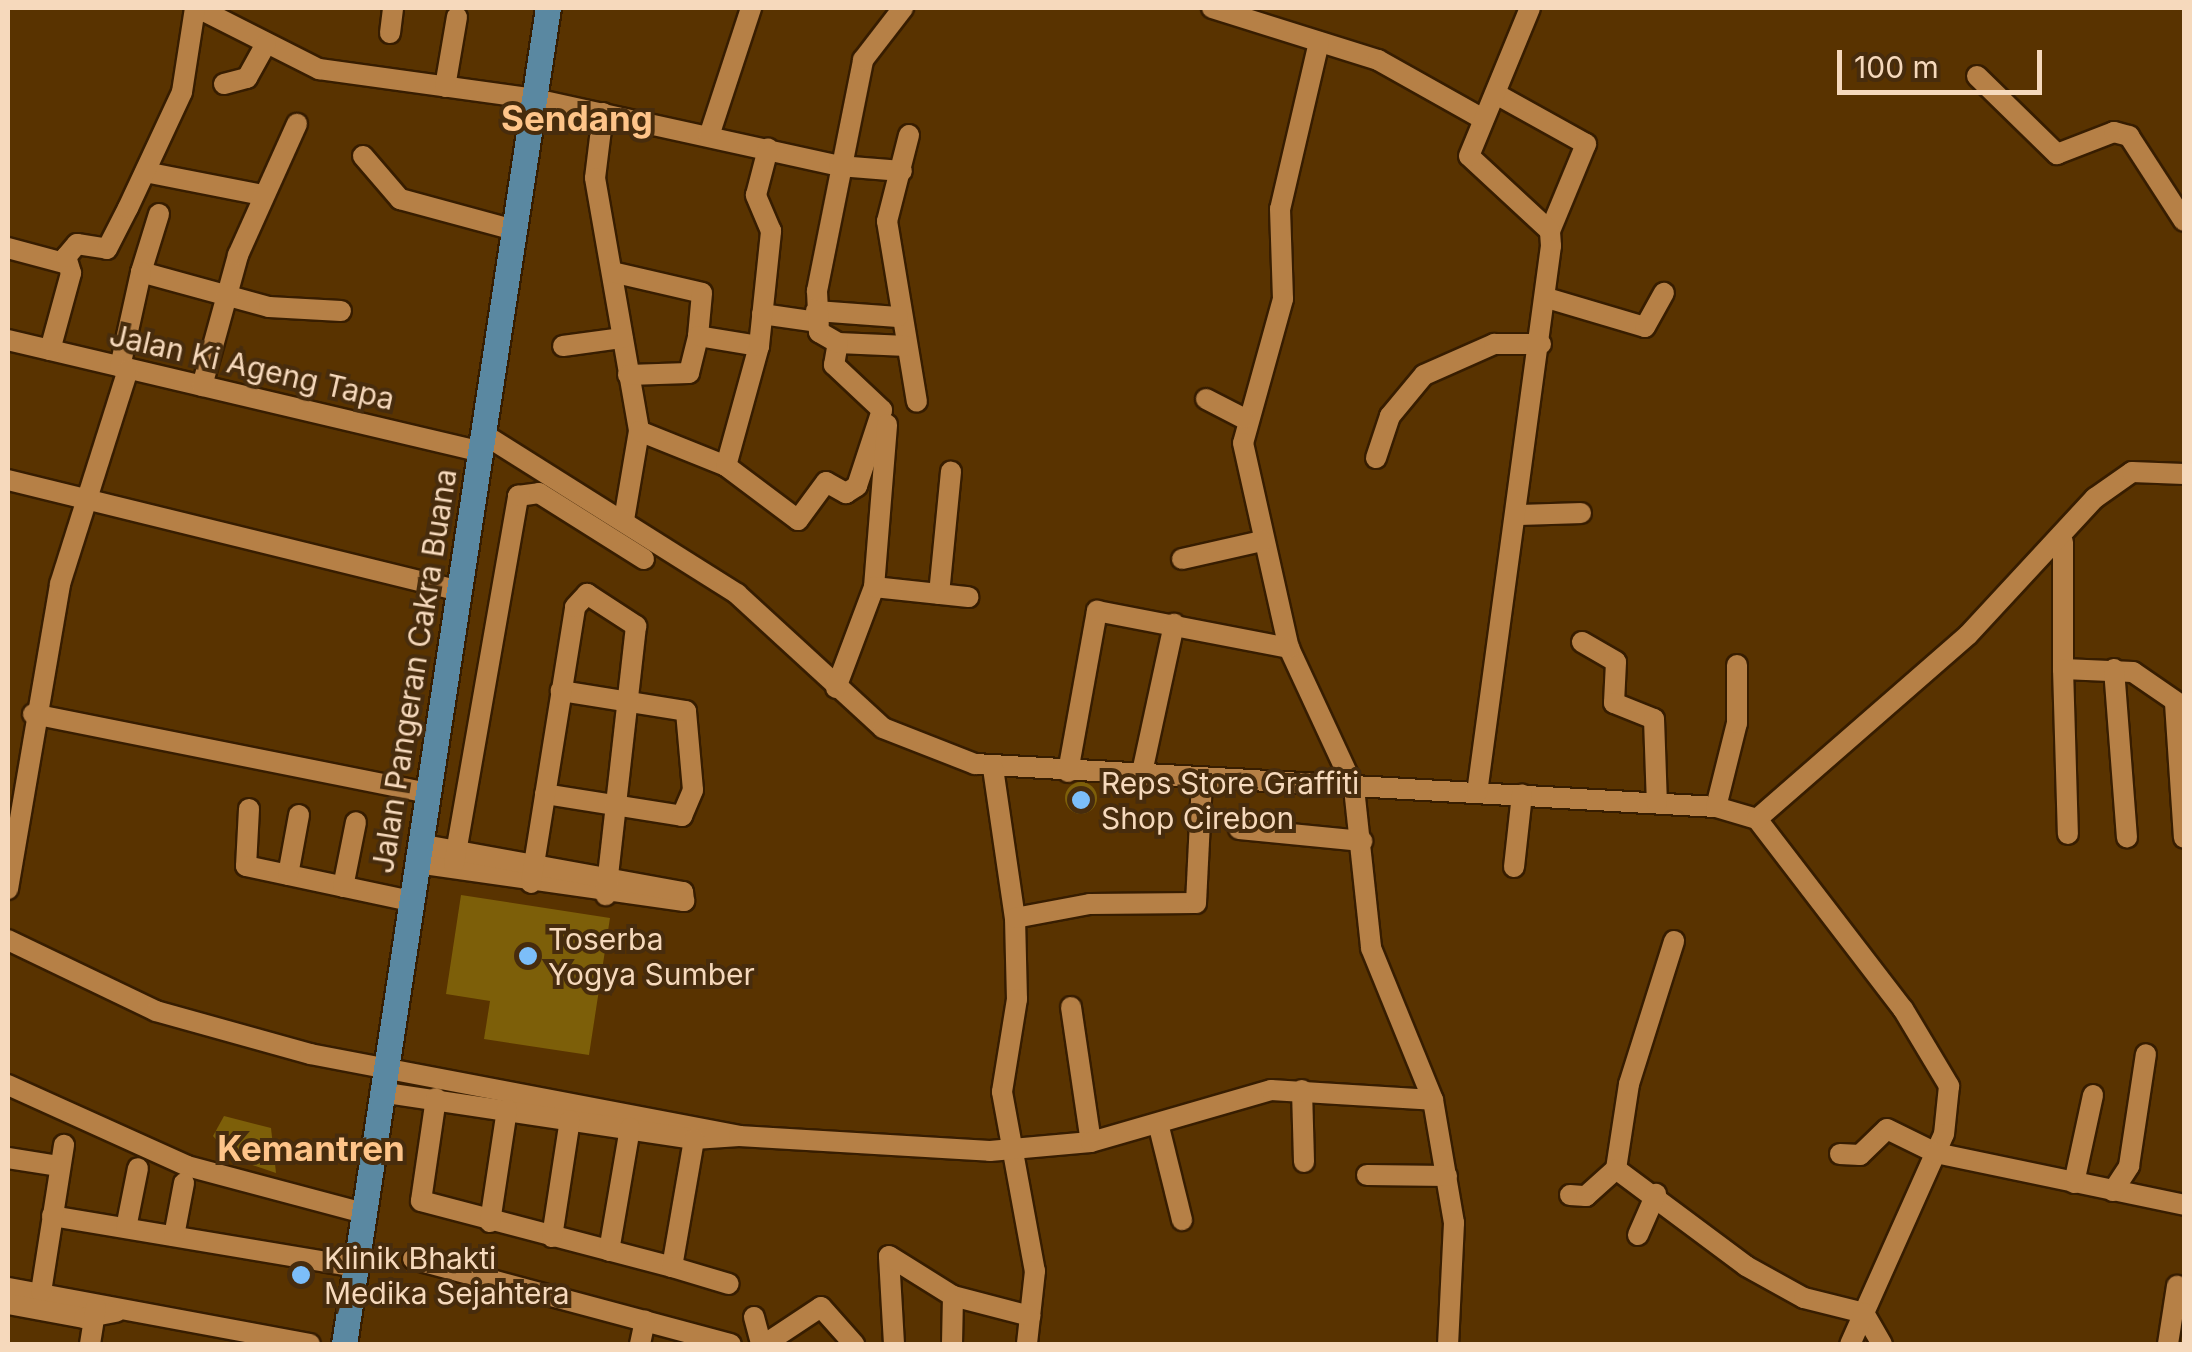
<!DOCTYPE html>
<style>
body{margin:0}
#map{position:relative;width:2192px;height:1352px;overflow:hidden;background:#593300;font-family:Inter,sans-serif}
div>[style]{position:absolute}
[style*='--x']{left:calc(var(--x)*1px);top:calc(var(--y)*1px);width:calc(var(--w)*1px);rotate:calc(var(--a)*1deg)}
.building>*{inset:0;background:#7d5f09}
.round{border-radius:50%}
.roads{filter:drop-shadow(2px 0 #371d00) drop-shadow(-2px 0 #371d00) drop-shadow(0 2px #371d00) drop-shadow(0 -2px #371d00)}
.minor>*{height:20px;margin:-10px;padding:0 10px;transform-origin:10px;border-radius:10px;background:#b68046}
.major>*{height:25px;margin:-12.5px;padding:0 12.5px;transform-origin:12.5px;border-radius:12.5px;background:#5a88a1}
.dots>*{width:28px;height:28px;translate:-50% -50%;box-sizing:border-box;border:5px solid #472c0d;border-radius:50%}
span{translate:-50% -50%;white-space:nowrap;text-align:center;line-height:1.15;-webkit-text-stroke:8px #472c0d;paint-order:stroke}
.street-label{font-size:30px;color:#f6d9bc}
.poi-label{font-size:30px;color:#f6d9bc}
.left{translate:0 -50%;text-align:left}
.quarter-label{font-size:35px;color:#fec489;font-weight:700}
.frame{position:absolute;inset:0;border:10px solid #f6d9bc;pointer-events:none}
.scale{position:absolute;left:1837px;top:50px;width:205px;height:45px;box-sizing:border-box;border:5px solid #f6d9bc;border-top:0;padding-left:12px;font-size:30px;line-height:35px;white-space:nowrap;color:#f6d9bc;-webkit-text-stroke:8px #472c0d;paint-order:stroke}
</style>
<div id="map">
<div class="building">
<div class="round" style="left:1065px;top:782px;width:32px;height:32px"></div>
<div style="clip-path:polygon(461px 895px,610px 918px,589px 1055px,484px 1039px,490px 1001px,446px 994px)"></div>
<div style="clip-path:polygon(224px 1116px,271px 1128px,276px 1173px,232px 1158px,213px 1136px)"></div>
</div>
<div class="roads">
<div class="minor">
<div style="--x:198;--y:8;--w:136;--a:26.8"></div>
<div style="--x:319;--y:69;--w:218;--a:7.9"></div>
<div style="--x:535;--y:99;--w:311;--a:12.4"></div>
<div style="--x:839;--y:166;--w:63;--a:4.5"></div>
<div style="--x:1212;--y:8;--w:174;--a:17.4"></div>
<div style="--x:1378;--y:60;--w:120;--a:29.3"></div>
<div style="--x:390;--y:33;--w:25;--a:-83"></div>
<div style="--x:1319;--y:42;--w:171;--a:103.1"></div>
<div style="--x:1280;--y:209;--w:90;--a:88.1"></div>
<div style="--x:1283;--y:299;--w:149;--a:105.5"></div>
<div style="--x:1243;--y:443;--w:210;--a:77.4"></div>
<div style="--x:1289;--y:648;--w:154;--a:65.1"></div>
<div style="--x:1354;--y:788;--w:161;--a:83.9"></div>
<div style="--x:1371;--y:948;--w:164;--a:67.8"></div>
<div style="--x:1433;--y:1100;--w:125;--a:80.3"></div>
<div style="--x:1454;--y:1223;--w:121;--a:92.8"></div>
<div style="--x:1977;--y:76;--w:112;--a:44.3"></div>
<div style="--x:2057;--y:154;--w:61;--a:-21.1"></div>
<div style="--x:2114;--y:132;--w:16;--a:15"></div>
<div style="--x:2129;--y:136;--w:101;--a:57.1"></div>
<div style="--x:224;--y:84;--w:24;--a:-15"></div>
<div style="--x:247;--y:78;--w:39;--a:-61"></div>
<div style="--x:445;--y:87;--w:71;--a:-80.3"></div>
<div style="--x:1496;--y:94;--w:103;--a:29.1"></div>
<div style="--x:1586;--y:144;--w:94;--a:112.5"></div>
<div style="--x:603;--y:113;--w:65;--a:97"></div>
<div style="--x:595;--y:178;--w:257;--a:80.1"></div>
<div style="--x:639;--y:431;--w:90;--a:99.6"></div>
<div style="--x:909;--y:135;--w:89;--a:104.3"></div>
<div style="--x:887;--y:221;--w:183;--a:80.6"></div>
<div style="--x:709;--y:136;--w:135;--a:-71.8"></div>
<div style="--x:363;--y:156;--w:57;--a:49.3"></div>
<div style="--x:400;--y:199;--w:118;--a:15.2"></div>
<div style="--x:145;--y:172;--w:119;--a:11.1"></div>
<div style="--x:159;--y:214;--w:61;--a:107.2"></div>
<div style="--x:141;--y:272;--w:133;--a:15.3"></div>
<div style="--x:269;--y:307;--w:72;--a:3.2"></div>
<div style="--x:8;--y:248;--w:58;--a:15"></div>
<div style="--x:612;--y:272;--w:92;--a:13.1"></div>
<div style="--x:702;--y:293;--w:43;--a:95.3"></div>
<div style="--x:1547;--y:298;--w:102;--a:16.5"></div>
<div style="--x:1645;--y:327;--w:39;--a:-61"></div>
<div style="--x:816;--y:311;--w:82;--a:4.2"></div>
<div style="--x:762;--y:314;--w:57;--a:8.1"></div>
<div style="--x:8;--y:340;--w:487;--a:13.3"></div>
<div style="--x:838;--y:343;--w:69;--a:2.5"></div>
<div style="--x:563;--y:346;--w:60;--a:-7.7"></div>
<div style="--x:50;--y:350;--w:80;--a:-74.7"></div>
<div style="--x:71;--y:273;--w:17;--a:-107"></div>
<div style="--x:66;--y:257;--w:17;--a:-50"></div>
<div style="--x:77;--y:244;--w:30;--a:9"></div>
<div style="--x:107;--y:249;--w:46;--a:-62.9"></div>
<div style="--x:128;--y:208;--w:128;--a:-65"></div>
<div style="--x:182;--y:92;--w:85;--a:-81.2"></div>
<div style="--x:120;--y:367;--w:97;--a:-77.5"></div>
<div style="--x:628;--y:375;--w:61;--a:-1.9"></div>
<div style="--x:689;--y:373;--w:38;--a:-76"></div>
<div style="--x:698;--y:336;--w:62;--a:9.3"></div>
<div style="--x:202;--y:386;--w:136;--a:-74.6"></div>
<div style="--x:238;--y:255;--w:144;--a:-65.8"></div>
<div style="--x:1206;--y:399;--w:42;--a:27.2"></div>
<div style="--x:639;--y:431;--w:94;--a:21.9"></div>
<div style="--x:726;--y:466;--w:90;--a:36.9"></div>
<div style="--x:798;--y:520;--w:47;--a:-53.6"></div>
<div style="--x:826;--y:482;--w:23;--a:29"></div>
<div style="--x:846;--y:493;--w:13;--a:-32"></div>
<div style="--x:857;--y:486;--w:80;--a:-71.8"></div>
<div style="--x:882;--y:410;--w:66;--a:-136.8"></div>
<div style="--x:834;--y:365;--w:22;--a:-80"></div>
<div style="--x:838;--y:343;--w:22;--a:-150"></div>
<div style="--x:819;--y:332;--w:41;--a:-92.8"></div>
<div style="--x:817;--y:291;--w:236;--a:-78.7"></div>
<div style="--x:863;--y:60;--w:66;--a:-52.4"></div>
<div style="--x:485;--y:435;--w:298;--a:32.2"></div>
<div style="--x:737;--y:594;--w:198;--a:42.5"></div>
<div style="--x:883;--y:728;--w:99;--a:21.4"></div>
<div style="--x:975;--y:764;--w:742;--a:3.32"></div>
<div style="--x:1716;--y:807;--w:43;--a:16.3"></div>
<div style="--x:1757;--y:819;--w:240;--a:52.5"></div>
<div style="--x:1903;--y:1009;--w:90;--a:59.1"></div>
<div style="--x:1949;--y:1086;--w:48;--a:95.9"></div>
<div style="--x:1944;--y:1134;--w:196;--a:114.1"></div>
<div style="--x:1864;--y:1313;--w:36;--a:60"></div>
<div style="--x:1376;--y:458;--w:44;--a:-71.6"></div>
<div style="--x:1390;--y:416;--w:53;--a:-50.3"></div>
<div style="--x:1424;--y:375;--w:77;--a:-23.9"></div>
<div style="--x:1494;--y:344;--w:47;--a:0"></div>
<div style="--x:726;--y:466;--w:124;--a:-74.6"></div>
<div style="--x:759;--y:346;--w:116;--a:-84"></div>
<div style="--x:771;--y:231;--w:39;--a:-113"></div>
<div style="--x:756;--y:195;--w:48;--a:-75.4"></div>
<div style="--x:8;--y:480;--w:466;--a:13.8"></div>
<div style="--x:1521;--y:515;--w:60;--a:-1.9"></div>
<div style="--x:2063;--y:542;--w:127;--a:90"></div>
<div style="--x:2063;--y:669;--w:70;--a:2.5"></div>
<div style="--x:2133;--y:672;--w:62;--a:34.5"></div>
<div style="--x:1182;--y:559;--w:82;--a:-12.7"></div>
<div style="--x:874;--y:587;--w:163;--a:-85.4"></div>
<div style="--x:939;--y:594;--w:123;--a:-84.4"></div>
<div style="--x:1582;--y:642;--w:39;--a:30"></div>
<div style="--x:1616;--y:662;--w:41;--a:92.8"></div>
<div style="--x:1614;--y:703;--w:43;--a:21.8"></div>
<div style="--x:1654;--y:719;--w:84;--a:88"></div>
<div style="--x:2063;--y:669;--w:165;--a:88.3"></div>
<div style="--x:2114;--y:669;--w:169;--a:85.6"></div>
<div style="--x:836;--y:688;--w:108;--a:-69.4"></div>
<div style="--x:874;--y:587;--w:95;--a:6.1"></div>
<div style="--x:2175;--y:703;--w:135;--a:86.2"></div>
<div style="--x:33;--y:714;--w:402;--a:11.3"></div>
<div style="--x:993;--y:768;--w:152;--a:81.7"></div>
<div style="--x:1015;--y:918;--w:81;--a:88.6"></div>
<div style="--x:1017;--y:999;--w:94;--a:99.2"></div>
<div style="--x:1002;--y:1092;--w:182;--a:79.6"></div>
<div style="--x:1035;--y:1271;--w:73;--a:96.3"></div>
<div style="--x:1068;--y:772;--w:164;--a:-79.8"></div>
<div style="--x:1097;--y:611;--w:196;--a:10.9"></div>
<div style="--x:1141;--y:777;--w:157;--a:-77.8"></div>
<div style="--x:1477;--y:793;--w:552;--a:-82.3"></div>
<div style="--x:1551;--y:246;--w:15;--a:-94"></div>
<div style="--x:1550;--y:231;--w:110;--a:-137.2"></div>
<div style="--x:1469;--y:156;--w:160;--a:-67.6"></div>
<div style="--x:545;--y:794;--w:139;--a:9.1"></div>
<div style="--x:682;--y:816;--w:28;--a:-67"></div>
<div style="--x:693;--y:790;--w:79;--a:-95.1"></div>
<div style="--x:686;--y:711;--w:127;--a:-170.9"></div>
<div style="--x:1716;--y:807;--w:87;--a:-76"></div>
<div style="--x:1737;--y:723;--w:58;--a:-90"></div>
<div style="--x:249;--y:809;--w:57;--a:93"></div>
<div style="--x:246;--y:866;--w:169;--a:12"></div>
<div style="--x:1757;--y:819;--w:280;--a:-41.1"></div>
<div style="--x:1968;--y:635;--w:187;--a:-47.2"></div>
<div style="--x:2095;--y:498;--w:45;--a:-35.1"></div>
<div style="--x:2132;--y:472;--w:52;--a:2.2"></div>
<div style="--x:1239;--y:829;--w:124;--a:5.6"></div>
<div style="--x:417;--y:863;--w:270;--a:8.1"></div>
<div style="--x:684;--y:901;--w:9;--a:-96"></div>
<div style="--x:683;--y:892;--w:267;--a:-169.7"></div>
<div style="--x:454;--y:864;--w:374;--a:-80.1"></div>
<div style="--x:518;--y:496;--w:21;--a:-8"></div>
<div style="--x:539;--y:493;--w:124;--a:32.2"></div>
<div style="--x:1514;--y:867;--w:73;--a:-83.7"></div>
<div style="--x:288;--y:875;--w:61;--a:-79.6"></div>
<div style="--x:531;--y:883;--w:279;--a:-80.9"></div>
<div style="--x:575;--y:607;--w:18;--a:-47"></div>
<div style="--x:587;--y:594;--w:59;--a:33.1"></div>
<div style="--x:636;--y:626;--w:271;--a:96.4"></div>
<div style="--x:343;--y:887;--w:66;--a:-78.7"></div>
<div style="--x:8;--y:889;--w:309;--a:-80.3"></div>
<div style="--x:60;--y:584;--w:225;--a:-72.4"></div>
<div style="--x:1015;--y:918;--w:76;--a:-10.6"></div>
<div style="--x:1090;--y:904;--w:106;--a:-0.5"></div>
<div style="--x:1196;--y:903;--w:123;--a:-87.2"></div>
<div style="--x:8;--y:940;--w:164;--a:25.6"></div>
<div style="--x:156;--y:1011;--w:160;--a:15.6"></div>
<div style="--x:310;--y:1054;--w:437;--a:10.8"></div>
<div style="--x:739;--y:1136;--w:45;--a:176.2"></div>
<div style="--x:694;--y:1139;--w:317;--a:-171.5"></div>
<div style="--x:1071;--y:1007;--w:136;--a:81.6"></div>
<div style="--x:8;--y:1085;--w:196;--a:24.3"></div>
<div style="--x:187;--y:1166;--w:183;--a:14.9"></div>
<div style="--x:1302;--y:1090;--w:72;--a:88.4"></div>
<div style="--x:436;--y:1098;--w:104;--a:98.3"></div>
<div style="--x:421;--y:1201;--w:260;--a:14.7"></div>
<div style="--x:672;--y:1267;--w:130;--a:-80.2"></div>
<div style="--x:1159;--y:1127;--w:96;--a:76.1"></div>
<div style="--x:739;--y:1136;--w:251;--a:3.4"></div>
<div style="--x:990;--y:1151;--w:101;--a:-5.1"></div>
<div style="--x:1091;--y:1142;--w:187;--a:-16.1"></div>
<div style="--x:1271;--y:1090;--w:162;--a:3.5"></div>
<div style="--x:1840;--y:1154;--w:20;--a:3"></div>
<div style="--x:1860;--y:1155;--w:37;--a:-44"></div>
<div style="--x:1887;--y:1129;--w:55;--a:26.1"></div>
<div style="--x:1936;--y:1153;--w:253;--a:11.8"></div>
<div style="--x:8;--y:1158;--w:52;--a:8.9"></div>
<div style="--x:1616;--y:1169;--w:86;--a:-81.3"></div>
<div style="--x:1629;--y:1084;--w:150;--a:-72.5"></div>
<div style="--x:1367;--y:1175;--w:80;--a:0.7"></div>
<div style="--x:2074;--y:1183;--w:90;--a:-77.8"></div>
<div style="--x:2113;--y:1191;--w:30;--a:-57"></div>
<div style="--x:2129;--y:1166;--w:113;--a:-81.4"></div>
<div style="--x:1570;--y:1195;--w:16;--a:4"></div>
<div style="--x:1586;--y:1196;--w:40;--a:-42"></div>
<div style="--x:1616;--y:1169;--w:162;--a:36.7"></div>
<div style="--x:1746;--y:1266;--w:66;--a:28.9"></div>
<div style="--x:1804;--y:1298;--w:62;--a:14"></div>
<div style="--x:1864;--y:1313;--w:34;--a:114"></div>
<div style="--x:52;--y:1216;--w:308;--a:9.5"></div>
<div style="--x:490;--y:1222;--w:114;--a:-81.4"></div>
<div style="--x:126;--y:1228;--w:61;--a:-78.7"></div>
<div style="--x:1638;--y:1235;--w:45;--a:-66.3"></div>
<div style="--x:174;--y:1236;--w:54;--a:-79.3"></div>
<div style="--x:552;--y:1237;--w:118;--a:-81.3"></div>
<div style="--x:609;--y:1251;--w:125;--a:-80.3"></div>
<div style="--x:413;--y:1259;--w:329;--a:15"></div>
<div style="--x:672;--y:1267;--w:59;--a:16.6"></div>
<div style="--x:8;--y:1288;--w:307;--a:10.5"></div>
<div style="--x:41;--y:1292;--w:149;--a:-81.1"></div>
<div style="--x:8;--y:1304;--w:77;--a:10.4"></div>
<div style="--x:84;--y:1318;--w:33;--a:-11"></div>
<div style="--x:754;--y:1317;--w:28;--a:75"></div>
<div style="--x:90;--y:1344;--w:37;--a:-81"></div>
<div style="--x:640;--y:1344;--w:24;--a:-78"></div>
<div style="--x:765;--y:1344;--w:67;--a:-33.5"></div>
<div style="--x:821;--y:1307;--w:50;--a:48.3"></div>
<div style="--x:894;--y:1344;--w:88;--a:-93.3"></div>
<div style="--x:889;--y:1256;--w:75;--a:32"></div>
<div style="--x:953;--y:1296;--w:80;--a:14.6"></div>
<div style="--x:952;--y:1344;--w:48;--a:-88.8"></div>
<div style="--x:2168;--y:1344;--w:59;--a:-81.2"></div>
</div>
<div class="major">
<div style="--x:344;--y:1344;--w:1351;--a:-81.32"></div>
</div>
</div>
<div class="dots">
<div style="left:1081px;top:800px;background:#7cbef9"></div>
<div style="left:528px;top:956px;background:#7cbef9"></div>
<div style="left:301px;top:1275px;background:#7cbef9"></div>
</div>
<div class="street-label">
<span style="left:252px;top:367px;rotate:13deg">Jalan Ki Ageng Tapa</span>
<span style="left:414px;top:671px;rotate:-81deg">Jalan Pangeran Cakra Buana</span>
</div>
<div class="poi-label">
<span class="left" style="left:1101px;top:800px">Reps Store Graffiti<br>Shop Cirebon</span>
<span class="left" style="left:548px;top:956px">Toserba<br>Yogya Sumber</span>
<span class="left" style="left:324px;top:1275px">Klinik Bhakti<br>Medika Sejahtera</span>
</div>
<div class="quarter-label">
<span style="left:577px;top:118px">Sendang</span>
<span style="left:311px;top:1148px">Kemantren</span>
</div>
<div class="frame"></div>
<div class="scale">100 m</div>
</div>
